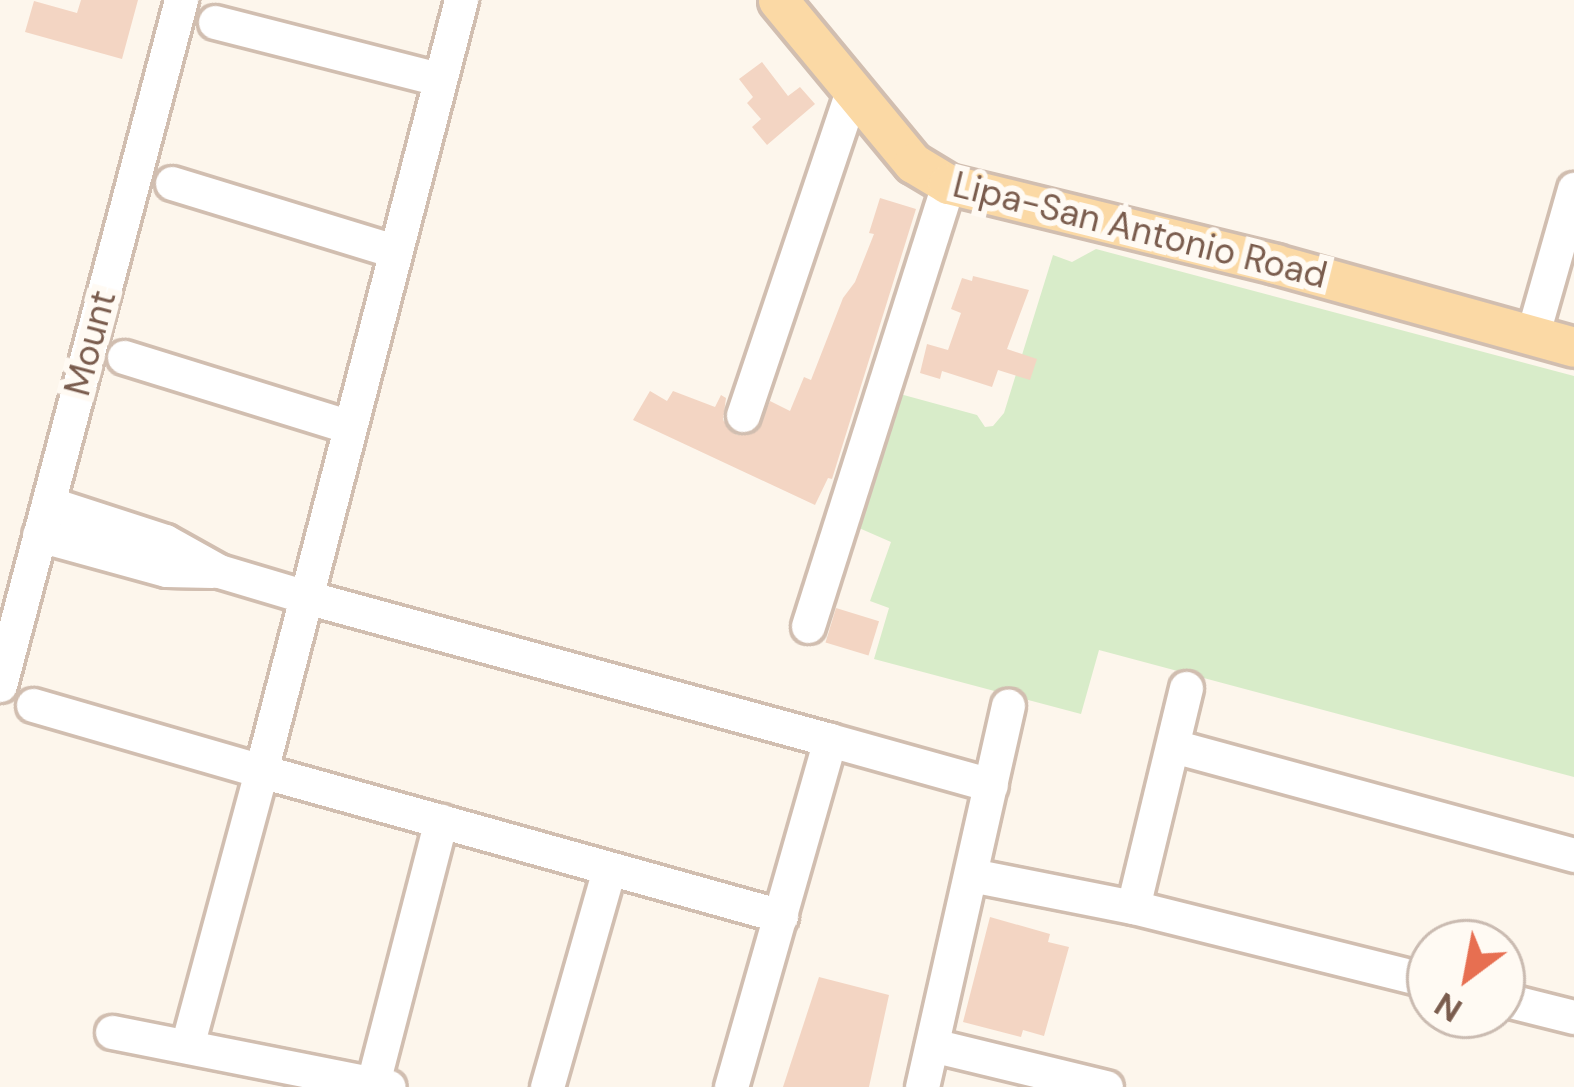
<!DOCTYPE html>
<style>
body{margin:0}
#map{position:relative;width:1574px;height:1087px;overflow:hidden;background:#fdf6ec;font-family:"DM Sans",sans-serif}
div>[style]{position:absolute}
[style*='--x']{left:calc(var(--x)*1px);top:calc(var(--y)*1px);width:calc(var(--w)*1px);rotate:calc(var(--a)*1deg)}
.green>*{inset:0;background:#d8ecc9}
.building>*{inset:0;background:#f3d5c3;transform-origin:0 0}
.roads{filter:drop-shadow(3px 0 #d1beb0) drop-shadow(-3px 0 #d1beb0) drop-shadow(0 3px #d1beb0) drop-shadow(0 -3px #d1beb0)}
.minor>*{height:33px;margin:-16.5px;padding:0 16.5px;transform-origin:16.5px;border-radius:16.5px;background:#fff}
.major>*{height:39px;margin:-19.5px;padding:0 19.5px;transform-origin:19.5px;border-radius:19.5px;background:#fbd9a5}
span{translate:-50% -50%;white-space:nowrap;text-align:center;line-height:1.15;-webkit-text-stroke:12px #fffaf3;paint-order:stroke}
.street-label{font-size:36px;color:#7a5c4d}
.north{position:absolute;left:1406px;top:919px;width:120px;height:120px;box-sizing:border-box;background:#fffaf3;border:3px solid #cabbb1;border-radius:50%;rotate:212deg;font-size:33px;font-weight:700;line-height:48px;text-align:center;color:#7a5c4d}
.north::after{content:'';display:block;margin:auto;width:42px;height:54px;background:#e76f51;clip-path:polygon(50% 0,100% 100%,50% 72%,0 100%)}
</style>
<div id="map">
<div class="green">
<div style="clip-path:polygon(1096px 249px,1574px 376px,1574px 777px,1099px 650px,1081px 714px,874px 659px,889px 608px,870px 601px,891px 542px,859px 528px,900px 394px,977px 415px,985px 427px,993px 426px,1004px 413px,1053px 255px,1072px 262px)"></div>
</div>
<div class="building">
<div style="clip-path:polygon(81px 0,138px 0,122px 59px,25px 32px,34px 1px,77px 13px)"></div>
<div style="clip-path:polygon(762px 62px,788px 96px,800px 87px,815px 104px,767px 145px,752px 127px,761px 119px,747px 103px,753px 97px,739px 79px)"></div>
<div style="clip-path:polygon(880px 198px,916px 209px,832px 479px,828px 478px,815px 505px,633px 420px,650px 391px,667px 401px,673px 391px,715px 407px,721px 395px,726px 398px,723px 420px,737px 435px,758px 430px,770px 401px,790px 411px,804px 377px,811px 380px,843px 298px,855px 282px,874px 234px,869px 233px)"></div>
<div style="clip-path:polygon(973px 276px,1029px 290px,1007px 349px,1037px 359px,1030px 380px,998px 370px,992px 387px,942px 371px,940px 379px,920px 373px,927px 344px,948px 350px,961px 313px,951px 309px,962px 278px,972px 281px)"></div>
<div style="left:836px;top:608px;width:45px;height:36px;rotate:17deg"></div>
<div style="clip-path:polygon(990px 917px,1050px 934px,1048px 942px,1069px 947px,1044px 1036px,1023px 1030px,1021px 1037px,963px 1022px)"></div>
<div style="clip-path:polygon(819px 977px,889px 995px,869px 1087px,783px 1087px)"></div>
</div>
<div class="roads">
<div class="minor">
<div style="--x:215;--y:22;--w:231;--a:14.3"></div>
<div style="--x:172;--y:183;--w:233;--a:17"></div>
<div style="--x:1533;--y:333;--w:150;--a:-74.1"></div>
<div style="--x:124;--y:357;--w:233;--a:17.2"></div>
<div style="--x:743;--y:415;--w:339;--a:-71.4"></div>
<div style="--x:48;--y:503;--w:123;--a:18"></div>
<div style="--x:165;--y:541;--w:62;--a:29.1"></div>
<div style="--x:219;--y:571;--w:91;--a:16.6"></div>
<div style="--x:306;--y:597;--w:543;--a:15.26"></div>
<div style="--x:39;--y:535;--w:132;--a:15.4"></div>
<div style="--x:166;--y:570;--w:46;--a:1.2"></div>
<div style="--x:808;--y:626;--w:464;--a:-72.4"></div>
<div style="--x:0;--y:685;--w:709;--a:-75.2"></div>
<div style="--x:1186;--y:688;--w:225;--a:103.6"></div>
<div style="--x:1133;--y:907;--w:306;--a:14"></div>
<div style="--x:33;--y:705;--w:237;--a:16.1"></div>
<div style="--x:261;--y:771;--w:797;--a:-75.46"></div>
<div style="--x:1173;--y:746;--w:416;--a:15.2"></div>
<div style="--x:971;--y:875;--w:165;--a:11.2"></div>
<div style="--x:1502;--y:999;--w:74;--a:14"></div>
<div style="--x:112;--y:1032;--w:282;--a:11.2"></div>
<div style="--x:932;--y:1045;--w:179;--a:13.6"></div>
<div style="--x:187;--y:1046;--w:285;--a:-74.9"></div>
<div style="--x:261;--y:771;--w:540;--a:15.58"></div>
<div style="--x:373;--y:1083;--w:271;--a:-75.5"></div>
<div style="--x:547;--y:1087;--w:227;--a:-74.1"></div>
<div style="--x:731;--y:1087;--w:361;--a:-74.1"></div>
<div style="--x:830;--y:740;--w:167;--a:15.6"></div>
<div style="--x:922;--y:1087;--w:391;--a:-77.3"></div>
</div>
<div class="major">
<div style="--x:778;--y:0;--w:212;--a:50.4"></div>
<div style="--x:913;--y:163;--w:41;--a:31"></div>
<div style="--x:948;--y:184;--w:337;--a:13.7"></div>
<div style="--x:1275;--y:264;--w:310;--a:15.5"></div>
</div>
</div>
<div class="street-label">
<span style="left:1140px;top:230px;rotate:14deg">Lipa-San Antonio Road</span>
<span style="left:90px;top:343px;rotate:-75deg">Mount</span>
</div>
<div class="north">N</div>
</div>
